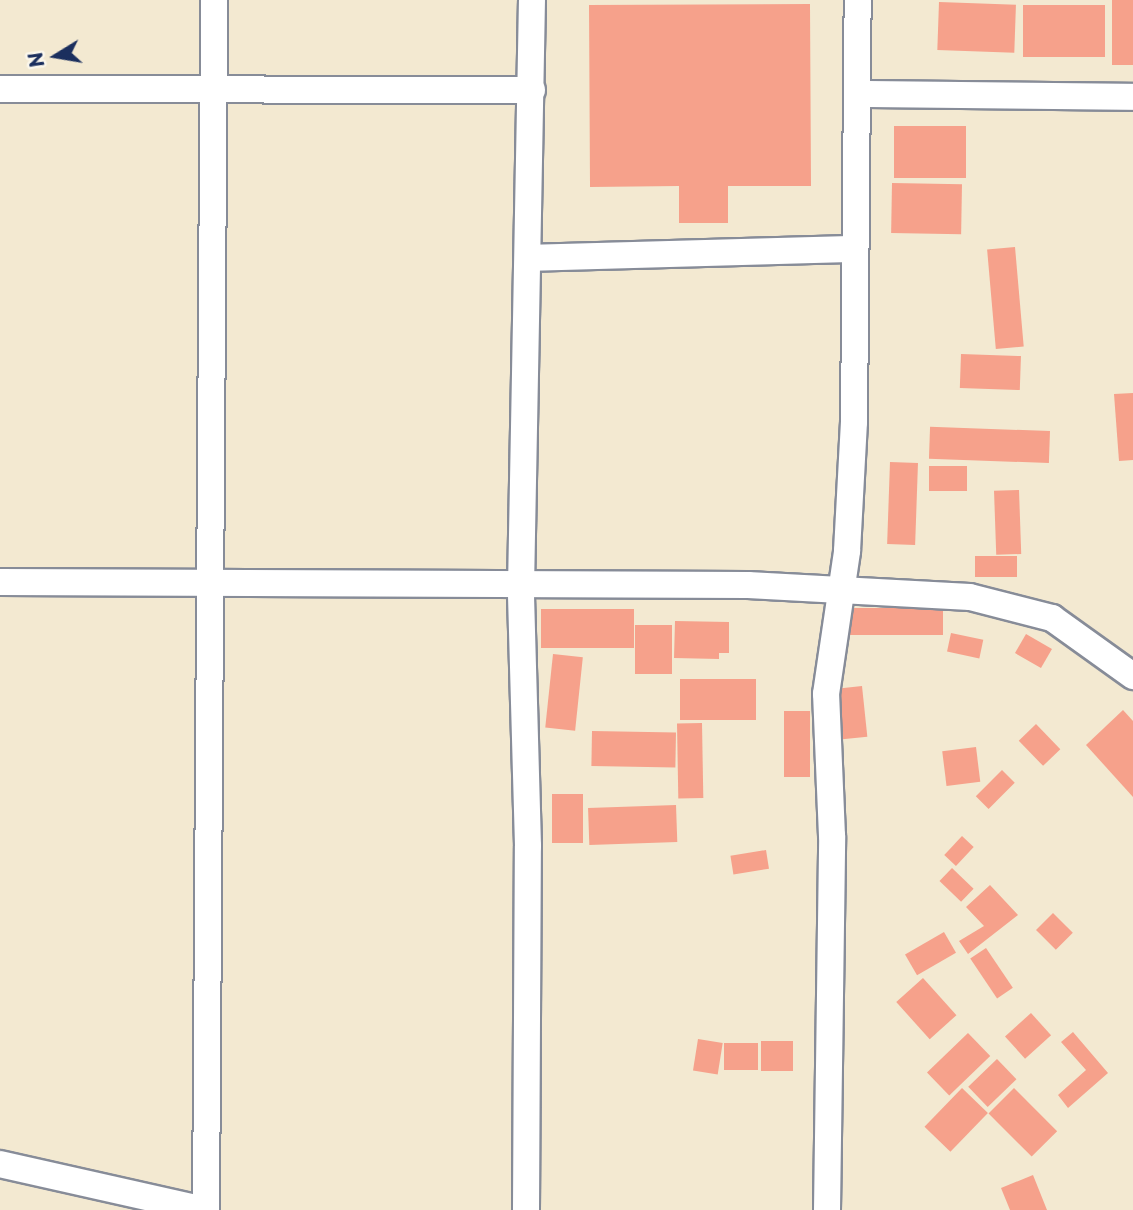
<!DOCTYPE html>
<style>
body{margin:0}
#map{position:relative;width:1133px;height:1210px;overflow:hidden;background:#f3e9d1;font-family:"Playpen Sans",sans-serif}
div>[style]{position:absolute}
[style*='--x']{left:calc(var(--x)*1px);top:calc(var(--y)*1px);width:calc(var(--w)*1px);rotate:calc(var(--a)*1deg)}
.building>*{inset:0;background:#f6a18b;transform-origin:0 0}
.roads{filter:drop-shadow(2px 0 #878c98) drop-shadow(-2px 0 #878c98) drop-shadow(0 2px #878c98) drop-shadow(0 -2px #878c98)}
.street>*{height:26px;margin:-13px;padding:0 13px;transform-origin:13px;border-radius:13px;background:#fff}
span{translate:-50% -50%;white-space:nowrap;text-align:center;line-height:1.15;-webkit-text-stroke:6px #fbf7ec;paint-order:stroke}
.north{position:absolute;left:21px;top:21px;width:70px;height:70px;-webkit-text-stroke:5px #fbf7ec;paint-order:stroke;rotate:259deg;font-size:19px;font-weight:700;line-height:28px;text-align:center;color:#1b2f5e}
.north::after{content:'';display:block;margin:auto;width:24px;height:32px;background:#1b2f5e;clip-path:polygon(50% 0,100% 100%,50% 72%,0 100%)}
</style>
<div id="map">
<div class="building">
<div style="left:1112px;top:0;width:21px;height:65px"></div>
<div style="left:939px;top:2px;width:77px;height:48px;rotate:2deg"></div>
<div style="clip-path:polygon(810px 4px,811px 186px,728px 186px,728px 223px,679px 223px,679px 186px,590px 187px,589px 5px)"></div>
<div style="left:1023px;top:5px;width:82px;height:52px"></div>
<div style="left:894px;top:126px;width:72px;height:52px"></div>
<div style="left:892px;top:183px;width:70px;height:50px;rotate:1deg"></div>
<div style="left:1015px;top:247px;width:100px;height:28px;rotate:85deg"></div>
<div style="left:961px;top:354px;width:60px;height:34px;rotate:2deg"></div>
<div style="clip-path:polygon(1133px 393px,1133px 460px,1119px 461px,1114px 394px)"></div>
<div style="left:1050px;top:431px;width:32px;height:120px;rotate:92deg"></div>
<div style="left:890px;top:462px;width:28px;height:82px;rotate:2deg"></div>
<div style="left:929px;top:466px;width:38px;height:25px"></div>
<div style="left:1019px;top:490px;width:64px;height:25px;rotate:88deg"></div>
<div style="left:975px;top:556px;width:42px;height:21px"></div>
<div style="left:847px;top:608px;width:96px;height:27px"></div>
<div style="left:634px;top:609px;width:39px;height:93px;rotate:90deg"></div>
<div style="clip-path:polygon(675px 621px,729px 622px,729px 653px,719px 653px,719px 659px,674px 658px)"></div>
<div style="left:635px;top:625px;width:37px;height:49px"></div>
<div style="left:951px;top:633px;width:33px;height:19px;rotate:12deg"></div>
<div style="left:1026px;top:634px;width:30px;height:22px;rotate:30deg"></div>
<div style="left:553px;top:654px;width:30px;height:74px;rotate:6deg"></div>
<div style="left:680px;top:679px;width:76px;height:41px"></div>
<div style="left:862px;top:686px;width:51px;height:30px;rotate:84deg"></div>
<div style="clip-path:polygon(1123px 710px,1133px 721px,1133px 797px,1086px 745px)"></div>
<div style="left:784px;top:711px;width:26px;height:66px"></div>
<div style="left:702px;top:723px;width:75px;height:25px;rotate:89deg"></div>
<div style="left:1036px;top:724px;width:35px;height:24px;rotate:46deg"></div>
<div style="left:592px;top:731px;width:84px;height:35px;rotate:1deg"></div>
<div style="left:976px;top:747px;width:35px;height:34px;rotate:83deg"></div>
<div style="left:1002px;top:770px;width:18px;height:37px;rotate:45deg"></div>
<div style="left:552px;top:794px;width:31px;height:49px"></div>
<div style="left:676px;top:805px;width:37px;height:88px;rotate:88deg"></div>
<div style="left:962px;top:836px;width:16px;height:26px;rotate:43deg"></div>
<div style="left:766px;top:850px;width:19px;height:36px;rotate:81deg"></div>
<div style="left:952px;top:868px;width:30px;height:18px;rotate:44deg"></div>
<div style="clip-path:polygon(990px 885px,1018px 915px,968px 954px,959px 941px,984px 926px,966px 907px)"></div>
<div style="left:1053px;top:913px;width:28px;height:24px;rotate:45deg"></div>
<div style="left:944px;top:932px;width:24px;height:45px;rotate:60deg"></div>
<div style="left:986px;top:948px;width:48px;height:19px;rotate:56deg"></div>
<div style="left:923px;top:978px;width:50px;height:36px;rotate:48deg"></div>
<div style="left:1031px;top:1013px;width:30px;height:35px;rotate:48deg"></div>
<div style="clip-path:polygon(1073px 1032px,1108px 1073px,1068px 1108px,1058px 1095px,1086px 1070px,1061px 1042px)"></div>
<div style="left:968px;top:1033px;width:32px;height:57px;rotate:46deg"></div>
<div style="left:698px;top:1039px;width:25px;height:32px;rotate:9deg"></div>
<div style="left:761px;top:1041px;width:32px;height:30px"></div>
<div style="left:758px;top:1043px;width:27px;height:34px;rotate:90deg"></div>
<div style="left:997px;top:1059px;width:28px;height:40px;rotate:46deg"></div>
<div style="left:962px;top:1088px;width:36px;height:54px;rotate:44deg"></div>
<div style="left:1014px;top:1088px;width:61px;height:36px;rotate:45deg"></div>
<div style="clip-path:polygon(1033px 1175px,1047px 1210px,1010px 1210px,1001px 1188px)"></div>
</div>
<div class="roads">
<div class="street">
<div style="--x:0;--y:89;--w:532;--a:0.11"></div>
<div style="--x:858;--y:94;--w:275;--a:0.6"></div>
<div style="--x:529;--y:258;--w:326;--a:-1.6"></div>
<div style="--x:0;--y:582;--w:748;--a:0.23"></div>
<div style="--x:748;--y:585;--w:222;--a:3.1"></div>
<div style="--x:970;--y:597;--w:85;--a:14.4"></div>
<div style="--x:1052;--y:618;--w:100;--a:35.6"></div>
<div style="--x:0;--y:1164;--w:209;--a:12.7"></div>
<div style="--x:206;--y:1210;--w:1210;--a:-89.62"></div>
<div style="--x:526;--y:1210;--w:364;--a:-89.7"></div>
<div style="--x:528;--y:846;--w:258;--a:-91.6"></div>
<div style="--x:521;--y:588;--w:588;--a:-88.93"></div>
<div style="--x:827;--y:1210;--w:374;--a:-89.2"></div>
<div style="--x:832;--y:836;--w:142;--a:-92.4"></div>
<div style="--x:826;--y:694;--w:145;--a:-81.6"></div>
<div style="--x:847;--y:551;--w:129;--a:-86.9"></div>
<div style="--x:854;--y:422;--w:422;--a:-89.5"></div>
</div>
</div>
<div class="north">N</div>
</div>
